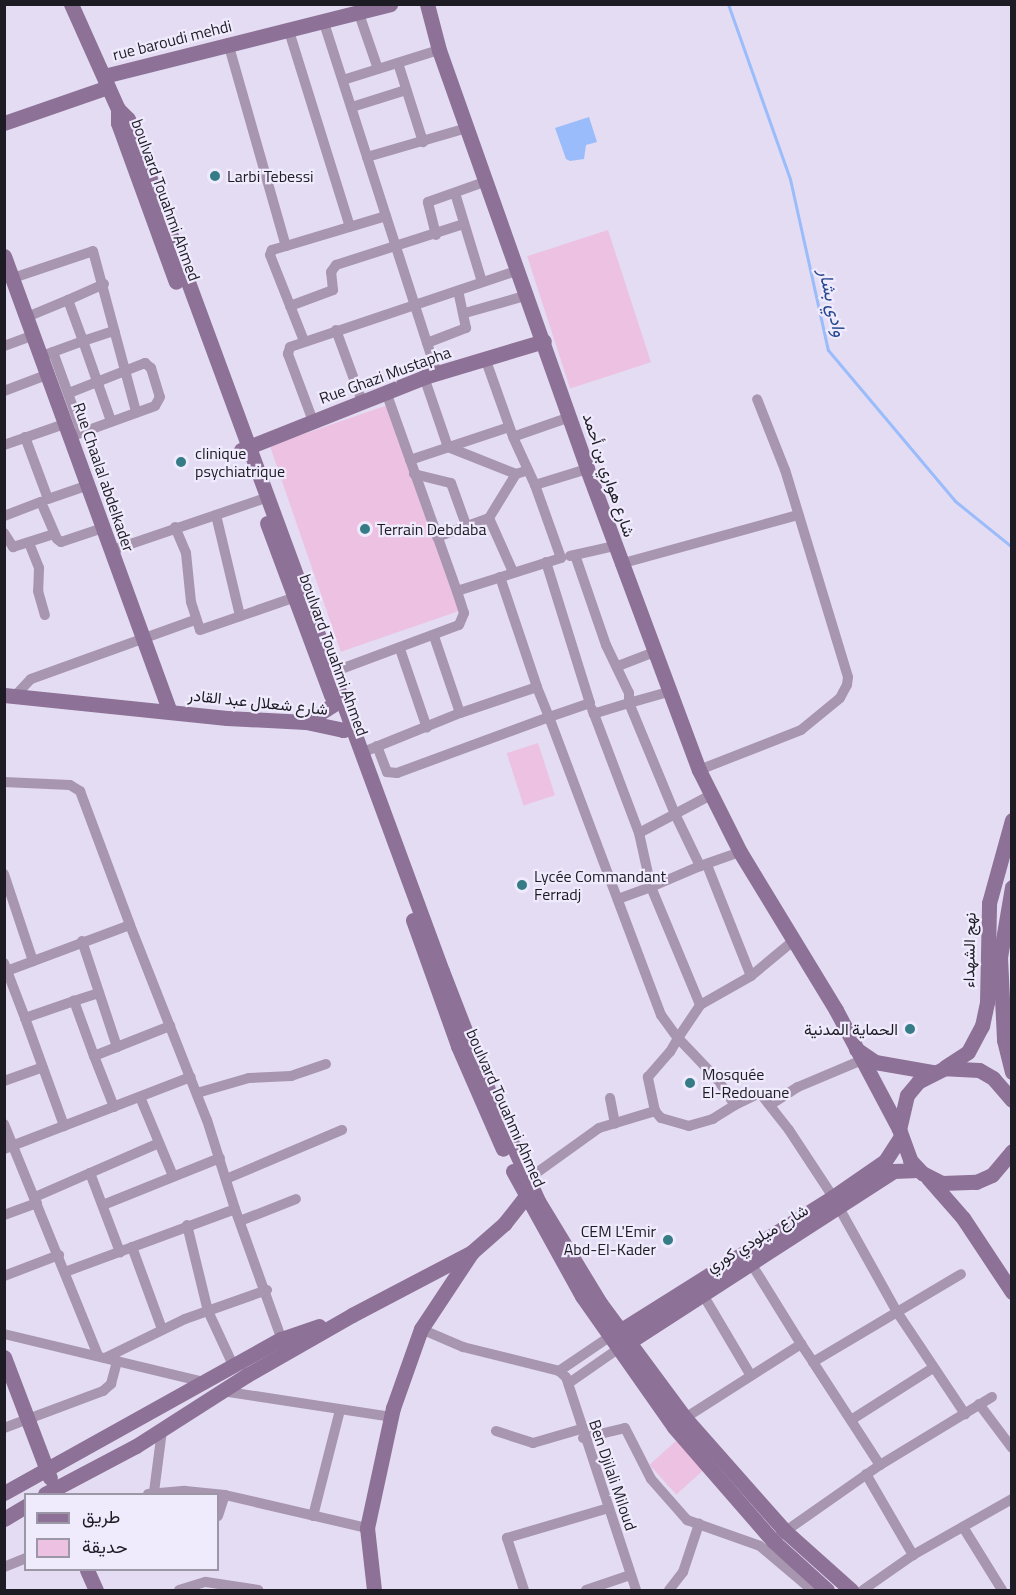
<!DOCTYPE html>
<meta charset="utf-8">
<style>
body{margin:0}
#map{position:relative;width:1016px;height:1595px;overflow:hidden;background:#e3dcf3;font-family:"Titillium Web",Vazirmatn,sans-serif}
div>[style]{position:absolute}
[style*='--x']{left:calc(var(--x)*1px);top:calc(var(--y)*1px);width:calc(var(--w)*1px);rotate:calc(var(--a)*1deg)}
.green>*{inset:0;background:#edc1e1;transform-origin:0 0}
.water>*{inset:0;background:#9bbcfa}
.stream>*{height:3px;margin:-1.5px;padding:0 1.5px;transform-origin:1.5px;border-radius:1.5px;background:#9bbcfa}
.street>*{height:10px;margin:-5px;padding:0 5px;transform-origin:5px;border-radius:5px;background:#a895af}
.secondary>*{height:15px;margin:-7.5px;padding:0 7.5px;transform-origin:7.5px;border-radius:7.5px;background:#8d7196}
.dots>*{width:16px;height:16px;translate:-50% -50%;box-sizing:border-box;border:3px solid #f0eafd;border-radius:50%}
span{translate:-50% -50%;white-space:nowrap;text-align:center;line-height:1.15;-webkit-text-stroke:4.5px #f0eafd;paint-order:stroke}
.street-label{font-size:16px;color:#1d1b23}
.poi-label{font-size:16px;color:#1d1b23}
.left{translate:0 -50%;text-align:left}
.right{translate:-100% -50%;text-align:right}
.water-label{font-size:18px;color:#264890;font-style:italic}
.frame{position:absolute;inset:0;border:6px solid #1d1b23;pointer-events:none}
.legend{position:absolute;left:24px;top:1493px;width:195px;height:78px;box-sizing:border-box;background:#f0eafd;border:2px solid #9c97a6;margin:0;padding:8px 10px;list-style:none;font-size:18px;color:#1d1b23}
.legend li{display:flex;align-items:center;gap:12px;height:30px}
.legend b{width:30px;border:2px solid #9c97a6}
</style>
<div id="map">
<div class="green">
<div style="left:608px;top:230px;width:139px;height:85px;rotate:72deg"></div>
<div style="left:388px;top:405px;width:218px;height:125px;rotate:71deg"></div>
<div style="left:538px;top:743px;width:55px;height:33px;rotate:72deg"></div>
<div style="left:677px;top:1440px;width:40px;height:37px;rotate:48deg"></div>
</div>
<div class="water">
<div style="clip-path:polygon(589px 117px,597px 142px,586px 145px,584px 159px,570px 161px,566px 159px,555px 128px)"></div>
</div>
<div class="stream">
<div style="--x:728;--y:4;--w:186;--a:70.5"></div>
<div style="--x:790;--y:179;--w:175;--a:77.5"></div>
<div style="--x:828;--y:350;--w:197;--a:49.9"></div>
<div style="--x:955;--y:501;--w:73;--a:38.9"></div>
</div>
<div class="street">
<div style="--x:358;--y:11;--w:61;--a:71"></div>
<div style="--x:288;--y:28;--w:208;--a:72.7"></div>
<div style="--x:228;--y:43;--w:211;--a:74.1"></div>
<div style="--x:286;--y:246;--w:104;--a:-16.7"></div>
<div style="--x:386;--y:216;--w:206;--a:-107.8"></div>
<div style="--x:398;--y:63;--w:83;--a:72.4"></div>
<div style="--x:343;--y:80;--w:101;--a:-17.4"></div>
<div style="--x:352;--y:107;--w:57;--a:-17.5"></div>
<div style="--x:367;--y:157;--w:104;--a:-16.2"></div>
<div style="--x:455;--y:193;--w:93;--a:73.1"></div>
<div style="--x:386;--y:216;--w:166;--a:72.1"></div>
<div style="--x:436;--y:235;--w:34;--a:-104"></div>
<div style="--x:428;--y:202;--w:63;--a:-19.6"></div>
<div style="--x:286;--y:246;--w:15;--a:164"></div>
<div style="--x:272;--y:250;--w:5;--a:112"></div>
<div style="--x:270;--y:255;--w:92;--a:68.4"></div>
<div style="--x:13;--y:278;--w:84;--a:-18.6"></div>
<div style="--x:93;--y:251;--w:167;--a:75"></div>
<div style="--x:104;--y:284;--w:39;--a:156"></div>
<div style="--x:68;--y:300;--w:44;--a:69.9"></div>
<div style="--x:83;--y:341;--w:33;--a:-18"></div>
<div style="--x:290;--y:306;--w:46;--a:-20.4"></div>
<div style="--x:333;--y:290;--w:18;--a:-96"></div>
<div style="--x:331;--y:272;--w:9;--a:-54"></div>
<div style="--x:336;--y:265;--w:134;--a:-17.8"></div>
<div style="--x:465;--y:313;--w:66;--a:-15.9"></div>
<div style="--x:27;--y:317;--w:44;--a:-22.5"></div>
<div style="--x:336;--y:330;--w:76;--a:69.9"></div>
<div style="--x:427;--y:343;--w:42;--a:-21"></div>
<div style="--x:466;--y:328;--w:38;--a:-102"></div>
<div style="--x:4;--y:346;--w:32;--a:-20"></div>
<div style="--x:53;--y:352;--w:85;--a:70.1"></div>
<div style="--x:42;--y:356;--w:44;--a:-20.1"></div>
<div style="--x:83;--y:341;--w:85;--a:70.7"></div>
<div style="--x:485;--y:358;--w:81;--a:70.4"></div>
<div style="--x:424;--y:377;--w:74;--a:71.1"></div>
<div style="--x:448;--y:447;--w:73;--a:21.7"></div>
<div style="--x:516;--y:474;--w:10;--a:-17"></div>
<div style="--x:4;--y:391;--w:48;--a:-20.7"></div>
<div style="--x:386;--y:392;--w:211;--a:70.4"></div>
<div style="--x:69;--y:393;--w:82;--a:-21.5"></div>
<div style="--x:145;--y:363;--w:8;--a:40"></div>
<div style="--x:151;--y:368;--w:30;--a:73"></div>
<div style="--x:160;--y:397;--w:10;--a:119"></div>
<div style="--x:155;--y:406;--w:88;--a:160.1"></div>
<div style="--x:570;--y:417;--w:60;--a:160.7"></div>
<div style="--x:513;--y:437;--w:53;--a:65.4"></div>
<div style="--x:535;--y:485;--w:54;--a:-17.1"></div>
<div style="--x:313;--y:421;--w:72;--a:-110.5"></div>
<div style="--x:288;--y:354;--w:7;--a:-74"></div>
<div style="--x:290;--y:347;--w:242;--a:-18.6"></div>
<div style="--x:25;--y:437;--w:66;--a:69.6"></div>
<div style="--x:48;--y:499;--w:43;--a:-18.9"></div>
<div style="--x:4;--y:445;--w:67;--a:-19.2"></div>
<div style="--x:410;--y:460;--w:104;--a:-18.4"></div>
<div style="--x:414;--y:474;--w:38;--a:14"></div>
<div style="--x:451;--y:483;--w:45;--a:70.3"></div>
<div style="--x:216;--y:515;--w:104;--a:76.6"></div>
<div style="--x:4;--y:516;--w:40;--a:-21"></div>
<div style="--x:41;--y:502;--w:40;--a:66.6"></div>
<div style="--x:57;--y:539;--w:5;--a:37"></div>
<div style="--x:61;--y:542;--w:44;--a:-18.4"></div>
<div style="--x:489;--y:518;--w:59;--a:66"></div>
<div style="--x:175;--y:527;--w:28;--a:67"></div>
<div style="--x:186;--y:553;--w:49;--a:84.2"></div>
<div style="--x:191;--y:602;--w:29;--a:72"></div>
<div style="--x:200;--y:630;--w:98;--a:-19"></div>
<div style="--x:4;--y:533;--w:17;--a:57"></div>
<div style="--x:13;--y:547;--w:43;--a:-17.6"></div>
<div style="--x:437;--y:537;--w:55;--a:-20.1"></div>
<div style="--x:489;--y:518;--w:52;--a:-58.5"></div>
<div style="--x:29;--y:543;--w:27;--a:68"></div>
<div style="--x:39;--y:568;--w:23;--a:92"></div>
<div style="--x:38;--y:591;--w:25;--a:74"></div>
<div style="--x:110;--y:551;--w:158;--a:-18.8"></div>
<div style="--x:575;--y:555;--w:95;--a:71"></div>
<div style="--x:606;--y:645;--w:53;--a:64.4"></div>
<div style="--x:629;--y:693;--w:10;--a:90"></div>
<div style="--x:629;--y:703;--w:37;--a:163"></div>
<div style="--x:594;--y:714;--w:5;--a:-112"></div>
<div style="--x:570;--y:556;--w:45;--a:-12.8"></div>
<div style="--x:546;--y:562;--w:148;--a:72.7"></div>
<div style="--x:590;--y:703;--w:43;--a:161.1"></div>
<div style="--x:549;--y:717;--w:318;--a:69.4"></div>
<div style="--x:661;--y:1015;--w:29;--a:54"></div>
<div style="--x:678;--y:1038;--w:58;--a:46.4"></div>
<div style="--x:718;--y:1080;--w:30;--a:56"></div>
<div style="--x:735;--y:1105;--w:26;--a:148"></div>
<div style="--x:713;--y:1119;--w:25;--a:164"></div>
<div style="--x:689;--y:1126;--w:29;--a:-164"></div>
<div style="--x:661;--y:1118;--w:9;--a:-131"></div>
<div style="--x:655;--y:1111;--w:35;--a:-102"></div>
<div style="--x:648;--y:1077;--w:33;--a:-49"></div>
<div style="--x:670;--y:1052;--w:16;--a:-60"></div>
<div style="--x:678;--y:1038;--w:40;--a:-56"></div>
<div style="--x:700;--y:1005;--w:59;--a:-29.6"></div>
<div style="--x:751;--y:976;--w:55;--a:-39.8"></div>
<div style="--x:620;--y:564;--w:185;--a:-15.4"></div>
<div style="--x:500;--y:577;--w:116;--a:71.4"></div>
<div style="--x:400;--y:649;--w:83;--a:71.1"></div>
<div style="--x:618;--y:666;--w:40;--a:-21"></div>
<div style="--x:333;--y:672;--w:134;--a:-20.5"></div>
<div style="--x:459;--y:625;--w:13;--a:-67"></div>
<div style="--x:464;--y:613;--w:23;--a:-108"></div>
<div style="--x:457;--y:591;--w:109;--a:-17.6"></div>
<div style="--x:561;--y:558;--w:77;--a:-109.6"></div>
<div style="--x:668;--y:692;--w:41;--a:164.2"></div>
<div style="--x:629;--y:703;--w:120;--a:67.5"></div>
<div style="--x:675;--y:814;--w:40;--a:-28"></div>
<div style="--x:15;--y:696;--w:23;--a:-47"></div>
<div style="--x:31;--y:679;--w:174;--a:-19.8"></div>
<div style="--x:594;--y:714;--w:127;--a:69.3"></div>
<div style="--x:639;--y:833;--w:41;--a:-27.8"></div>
<div style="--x:675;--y:814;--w:58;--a:64.3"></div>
<div style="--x:700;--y:866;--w:42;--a:-19.3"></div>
<div style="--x:377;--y:746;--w:28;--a:69"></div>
<div style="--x:387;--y:772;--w:10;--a:6"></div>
<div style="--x:397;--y:773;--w:162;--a:-20.2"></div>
<div style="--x:549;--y:717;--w:32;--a:-112"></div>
<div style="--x:537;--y:687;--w:81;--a:161.3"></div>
<div style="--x:361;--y:753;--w:107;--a:-22"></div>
<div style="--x:460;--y:713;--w:81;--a:-108.7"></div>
<div style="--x:699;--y:770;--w:110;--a:-21.4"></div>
<div style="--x:801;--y:730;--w:50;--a:-39.4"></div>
<div style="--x:840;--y:698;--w:15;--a:-62"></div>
<div style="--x:847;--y:685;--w:8;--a:-83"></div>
<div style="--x:848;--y:677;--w:216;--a:-106.9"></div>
<div style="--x:785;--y:470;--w:76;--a:-111.5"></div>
<div style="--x:4;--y:782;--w:66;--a:2.6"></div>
<div style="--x:70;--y:785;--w:12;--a:31"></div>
<div style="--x:80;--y:791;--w:143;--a:69.5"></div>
<div style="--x:639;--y:833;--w:55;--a:77.5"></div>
<div style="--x:651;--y:887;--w:53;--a:-23.2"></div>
<div style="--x:707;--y:865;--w:119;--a:68.4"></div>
<div style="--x:4;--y:874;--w:92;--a:71.6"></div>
<div style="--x:618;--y:899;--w:35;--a:-20"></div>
<div style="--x:651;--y:887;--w:128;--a:67.4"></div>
<div style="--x:82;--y:941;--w:112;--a:71.7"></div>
<div style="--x:4;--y:963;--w:59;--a:69.1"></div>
<div style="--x:25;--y:1018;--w:52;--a:-19.1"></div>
<div style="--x:4;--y:972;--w:134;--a:-20.5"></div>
<div style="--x:130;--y:925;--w:210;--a:68.5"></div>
<div style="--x:207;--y:1120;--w:93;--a:72.5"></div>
<div style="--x:25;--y:1018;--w:115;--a:70.1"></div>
<div style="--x:94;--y:1056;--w:59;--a:-110"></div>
<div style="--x:74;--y:1001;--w:26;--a:-18"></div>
<div style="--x:4;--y:1081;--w:41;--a:-19.7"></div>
<div style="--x:197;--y:1093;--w:54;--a:-16.1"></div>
<div style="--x:249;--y:1078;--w:42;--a:-2.7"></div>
<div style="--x:291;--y:1076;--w:37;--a:-19"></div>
<div style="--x:140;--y:1097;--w:86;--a:67.3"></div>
<div style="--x:610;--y:1098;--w:26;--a:79"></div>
<div style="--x:735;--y:1105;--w:28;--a:-26"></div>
<div style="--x:760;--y:1093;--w:47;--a:51.9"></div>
<div style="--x:789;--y:1130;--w:80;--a:56.7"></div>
<div style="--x:833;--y:1197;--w:132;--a:60.9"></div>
<div style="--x:897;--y:1312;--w:123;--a:56.3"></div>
<div style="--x:770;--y:1105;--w:33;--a:-33"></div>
<div style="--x:798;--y:1087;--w:75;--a:-22.8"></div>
<div style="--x:114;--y:1107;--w:55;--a:-111.4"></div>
<div style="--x:94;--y:1056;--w:82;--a:-21.5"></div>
<div style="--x:4;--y:1124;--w:249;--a:67.9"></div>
<div style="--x:4;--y:1149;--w:200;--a:-21.1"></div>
<div style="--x:90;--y:1173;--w:75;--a:-23.5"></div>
<div style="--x:226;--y:1179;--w:126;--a:-22.9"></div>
<div style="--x:528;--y:1179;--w:87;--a:-35.7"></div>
<div style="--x:599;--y:1128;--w:59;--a:-16.9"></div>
<div style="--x:35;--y:1197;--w:60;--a:-23.6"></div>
<div style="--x:90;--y:1173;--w:85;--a:69.2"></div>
<div style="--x:103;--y:1205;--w:126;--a:-21.9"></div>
<div style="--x:4;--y:1215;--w:35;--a:-20"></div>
<div style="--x:240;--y:1221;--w:60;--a:-21.4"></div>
<div style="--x:187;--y:1225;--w:89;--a:76.3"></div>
<div style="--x:208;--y:1311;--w:60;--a:65.2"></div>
<div style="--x:132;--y:1247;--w:87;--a:69.9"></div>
<div style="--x:65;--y:1272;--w:181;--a:-20.3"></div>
<div style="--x:235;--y:1209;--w:142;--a:70.3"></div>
<div style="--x:4;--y:1276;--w:59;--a:-20.9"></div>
<div style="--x:702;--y:1293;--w:96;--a:59.4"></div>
<div style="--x:421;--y:1329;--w:46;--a:23.2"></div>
<div style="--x:463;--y:1347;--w:99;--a:14"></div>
<div style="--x:559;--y:1371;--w:9;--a:41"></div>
<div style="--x:566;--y:1377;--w:224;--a:71.8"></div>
<div style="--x:4;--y:1334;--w:206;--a:13.5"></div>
<div style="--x:801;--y:1344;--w:22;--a:56"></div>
<div style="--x:813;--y:1362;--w:172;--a:-30.7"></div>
<div style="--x:105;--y:1358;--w:89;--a:-26"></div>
<div style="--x:185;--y:1319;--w:87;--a:-19.5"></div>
<div style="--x:813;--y:1362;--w:123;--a:57"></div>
<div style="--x:559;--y:1371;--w:60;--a:-34.2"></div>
<div style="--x:569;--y:1383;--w:60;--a:-34.8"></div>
<div style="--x:222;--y:1391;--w:171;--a:8.7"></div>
<div style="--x:979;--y:1404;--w:55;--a:53.1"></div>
<div style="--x:685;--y:1418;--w:138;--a:-32.5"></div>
<div style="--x:801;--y:1344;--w:102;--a:-121.8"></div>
<div style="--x:851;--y:1420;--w:97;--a:-32.4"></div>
<div style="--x:4;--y:1428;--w:106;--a:-20.5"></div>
<div style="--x:103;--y:1391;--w:11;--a:-41"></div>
<div style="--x:111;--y:1384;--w:24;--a:-75"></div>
<div style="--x:496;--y:1431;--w:39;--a:18"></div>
<div style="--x:533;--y:1443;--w:50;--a:-16.3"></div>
<div style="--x:583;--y:1438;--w:43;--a:-13.4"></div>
<div style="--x:625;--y:1428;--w:57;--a:63"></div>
<div style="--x:651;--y:1479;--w:55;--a:48.7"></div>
<div style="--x:687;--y:1520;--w:77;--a:19.6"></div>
<div style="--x:760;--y:1546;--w:68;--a:40.2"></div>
<div style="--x:866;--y:1474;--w:94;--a:59.9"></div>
<div style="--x:154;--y:1492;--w:63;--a:-82.6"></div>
<div style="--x:148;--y:1494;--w:37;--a:-5"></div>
<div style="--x:185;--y:1491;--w:40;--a:5.7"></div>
<div style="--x:225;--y:1495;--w:146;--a:13.1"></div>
<div style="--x:218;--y:1516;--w:22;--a:-72"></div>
<div style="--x:313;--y:1516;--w:109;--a:-75.7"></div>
<div style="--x:963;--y:1527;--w:74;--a:58.2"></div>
<div style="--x:780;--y:1535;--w:122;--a:-35"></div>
<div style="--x:880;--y:1465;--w:131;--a:-31.3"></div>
<div style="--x:4;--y:1567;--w:24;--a:-22"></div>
<div style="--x:179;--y:1590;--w:28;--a:-17"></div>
<div style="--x:206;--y:1582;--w:53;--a:8.7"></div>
<div style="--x:524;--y:1590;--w:55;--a:-108.1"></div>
<div style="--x:507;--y:1538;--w:106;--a:-16.4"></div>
<div style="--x:586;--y:1590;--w:46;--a:-18.8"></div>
<div style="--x:669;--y:1590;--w:23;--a:-52"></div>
<div style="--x:683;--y:1572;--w:51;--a:-71.6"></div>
<div style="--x:863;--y:1590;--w:61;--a:-35"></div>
<div style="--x:913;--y:1555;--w:114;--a:-29.5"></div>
</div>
<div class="secondary">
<div style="--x:71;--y:4;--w:115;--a:65.9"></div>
<div style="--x:118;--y:109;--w:14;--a:45"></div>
<div style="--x:128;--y:119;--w:908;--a:69.77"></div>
<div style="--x:442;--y:971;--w:133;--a:68.8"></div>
<div style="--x:490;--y:1095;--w:116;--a:65.6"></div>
<div style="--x:538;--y:1201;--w:119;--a:58.7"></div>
<div style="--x:600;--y:1303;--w:143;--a:53.5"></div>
<div style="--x:685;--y:1418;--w:151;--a:48.5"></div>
<div style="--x:785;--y:1531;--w:89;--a:41.8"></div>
<div style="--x:427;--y:4;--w:48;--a:75.4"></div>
<div style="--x:439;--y:50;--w:444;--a:70.5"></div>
<div style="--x:587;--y:469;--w:321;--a:69.6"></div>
<div style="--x:699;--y:770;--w:92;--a:63.4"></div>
<div style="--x:740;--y:852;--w:185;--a:58.7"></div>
<div style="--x:836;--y:1010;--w:135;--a:62.1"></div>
<div style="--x:104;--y:76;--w:295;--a:-14.1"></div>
<div style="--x:118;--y:109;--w:14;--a:90"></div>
<div style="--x:118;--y:123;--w:169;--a:70"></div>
<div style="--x:4;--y:123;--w:110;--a:-19.1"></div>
<div style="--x:4;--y:256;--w:484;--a:70"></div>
<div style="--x:241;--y:450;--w:197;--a:-21.7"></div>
<div style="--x:424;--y:377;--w:125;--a:-16.7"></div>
<div style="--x:267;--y:523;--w:184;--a:69.6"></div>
<div style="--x:4;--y:695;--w:224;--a:5.9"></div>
<div style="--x:227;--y:718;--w:79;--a:2.9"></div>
<div style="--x:306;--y:722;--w:38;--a:12"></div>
<div style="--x:343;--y:730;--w:9;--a:-18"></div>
<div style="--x:306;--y:722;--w:43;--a:-32.6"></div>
<div style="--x:1012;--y:887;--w:71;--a:99.7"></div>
<div style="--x:1000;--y:957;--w:83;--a:87.2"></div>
<div style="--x:1004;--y:1040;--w:33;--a:76"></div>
<div style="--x:413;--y:920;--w:134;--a:70.3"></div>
<div style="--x:458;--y:1046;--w:112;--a:66.4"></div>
<div style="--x:856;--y:1049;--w:23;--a:34"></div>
<div style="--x:875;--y:1062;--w:59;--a:9.8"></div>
<div style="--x:945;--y:1067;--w:27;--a:-33"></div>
<div style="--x:968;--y:1052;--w:30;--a:-62"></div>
<div style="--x:982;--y:1026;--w:25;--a:-78"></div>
<div style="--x:987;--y:1002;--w:99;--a:-88.8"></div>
<div style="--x:989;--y:903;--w:86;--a:-74.5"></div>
<div style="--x:1012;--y:1100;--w:29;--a:-131"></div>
<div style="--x:993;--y:1078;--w:16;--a:-150"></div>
<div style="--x:979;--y:1070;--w:34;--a:-177"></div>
<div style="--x:945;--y:1068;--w:30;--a:153"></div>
<div style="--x:918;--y:1082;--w:17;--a:130"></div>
<div style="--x:907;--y:1095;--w:35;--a:103"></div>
<div style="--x:899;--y:1129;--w:33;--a:70"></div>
<div style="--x:910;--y:1160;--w:18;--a:47"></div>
<div style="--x:922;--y:1173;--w:22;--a:27"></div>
<div style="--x:942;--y:1183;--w:34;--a:-2"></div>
<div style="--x:976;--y:1182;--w:17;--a:-24"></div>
<div style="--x:992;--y:1175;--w:31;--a:-50"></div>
<div style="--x:513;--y:1171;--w:143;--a:61.1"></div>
<div style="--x:582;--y:1296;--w:160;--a:54.9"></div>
<div style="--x:674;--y:1427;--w:151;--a:49"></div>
<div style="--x:773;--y:1541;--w:73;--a:42.2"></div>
<div style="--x:928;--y:1178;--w:53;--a:48.8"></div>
<div style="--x:963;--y:1218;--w:89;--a:56.5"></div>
<div style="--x:613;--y:1335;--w:260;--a:-32.1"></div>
<div style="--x:833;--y:1197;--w:63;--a:-34.7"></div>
<div style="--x:885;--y:1161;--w:27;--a:-57"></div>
<div style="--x:623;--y:1346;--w:322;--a:-32.9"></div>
<div style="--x:893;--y:1171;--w:25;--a:-2"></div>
<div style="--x:4;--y:1357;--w:129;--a:69.2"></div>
<div style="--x:4;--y:1493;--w:317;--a:-29.1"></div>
<div style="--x:281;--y:1339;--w:40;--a:-18.9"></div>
<div style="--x:45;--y:1494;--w:103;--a:-27.8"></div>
<div style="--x:136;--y:1446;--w:132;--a:-32.6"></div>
<div style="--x:247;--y:1375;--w:121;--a:-29.7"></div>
<div style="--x:352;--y:1315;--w:136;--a:-27.7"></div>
<div style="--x:4;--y:1519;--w:26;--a:-31"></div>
<div style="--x:87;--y:1570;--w:22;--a:66"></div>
<div style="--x:374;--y:1590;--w:62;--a:-96.4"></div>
<div style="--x:367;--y:1528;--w:123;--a:-77.8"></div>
<div style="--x:393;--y:1408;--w:84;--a:-70.5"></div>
<div style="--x:421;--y:1329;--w:92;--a:-56.5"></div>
<div style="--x:472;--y:1252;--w:43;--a:-41.2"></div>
<div style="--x:504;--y:1224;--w:42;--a:-51.8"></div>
</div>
<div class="dots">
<div style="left:215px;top:176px;background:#357c87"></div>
<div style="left:181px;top:462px;background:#357c87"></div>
<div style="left:365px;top:529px;background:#357c87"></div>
<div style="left:522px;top:885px;background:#357c87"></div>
<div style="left:910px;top:1029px;background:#357c87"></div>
<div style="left:690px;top:1083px;background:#357c87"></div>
<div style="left:668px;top:1240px;background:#357c87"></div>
</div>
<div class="street-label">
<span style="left:172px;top:40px;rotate:-14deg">rue baroudi mehdi</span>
<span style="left:166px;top:200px;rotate:70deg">boulvard Touahmi Ahmed</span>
<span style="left:385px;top:375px;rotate:-20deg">Rue Ghazi Mustapha</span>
<span style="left:609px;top:475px;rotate:71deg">شارع هواري بن أحمد</span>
<span style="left:104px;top:477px;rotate:71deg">Rue Chaalal abdelkader</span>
<span style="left:334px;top:655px;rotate:70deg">boulvard Touahmi Ahmed</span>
<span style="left:258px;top:702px;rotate:6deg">شارع شعلال عبد القادر</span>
<span style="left:969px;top:950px;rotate:-89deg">نهج الشهداء</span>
<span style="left:506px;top:1108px;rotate:66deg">boulvard Touahmi Ahmed</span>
<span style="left:757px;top:1238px;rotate:-31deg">شارع ميلودي كوري</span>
<span style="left:613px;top:1475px;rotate:71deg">Ben Djilali Miloud</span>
</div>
<div class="poi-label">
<span class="left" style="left:227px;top:176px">Larbi Tebessi</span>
<span class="left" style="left:195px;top:462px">clinique<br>psychiatrique</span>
<span class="left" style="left:377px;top:529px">Terrain Debdaba</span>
<span class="left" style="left:534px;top:885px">Lycée Commandant<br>Ferradj</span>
<span class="right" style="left:898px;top:1029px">الحماية المدنية</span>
<span class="left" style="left:702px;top:1083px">Mosquée<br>El-Redouane</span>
<span class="right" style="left:656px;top:1240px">CEM L'Emir<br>Abd-El-Kader</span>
</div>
<div class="water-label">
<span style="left:832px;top:303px;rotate:77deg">وادي بشار</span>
</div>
<div class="frame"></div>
<ul class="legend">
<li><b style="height:8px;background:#8d7196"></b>طريق</li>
<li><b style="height:16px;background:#edc1e1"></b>حديقة</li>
</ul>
</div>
